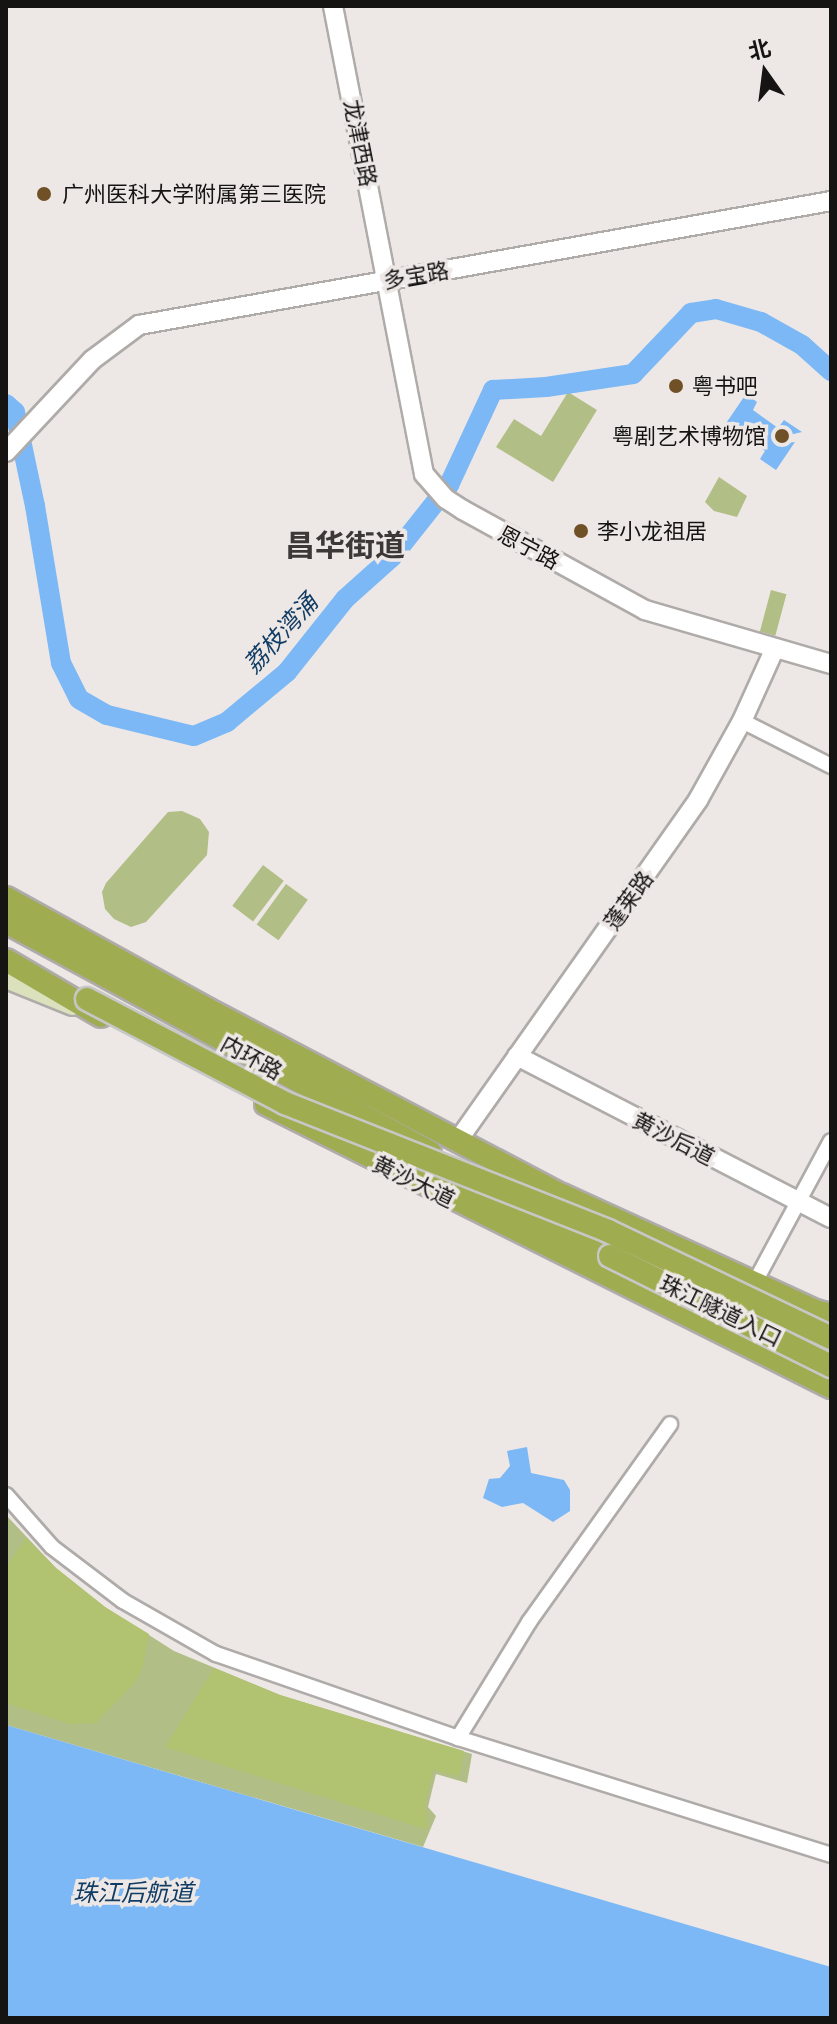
<!DOCTYPE html>
<meta charset="utf-8">
<style>
body{margin:0}
#map{position:relative;width:837px;height:2024px;overflow:hidden;background:#ede8e6;font-family:"Playfair Display","Noto Sans SC",serif}
div>[style]{position:absolute}
[style*='--x']{left:calc(var(--x)*1px);top:calc(var(--y)*1px);width:calc(var(--w)*1px);rotate:calc(var(--a)*1deg)}
.green>*{inset:0;background:#b1be85;transform-origin:0 0}
.forest>*{inset:0;background:#b1c270}
.water>*{inset:0;background:#7bb8f5}
.river>*{height:20px;margin:-10px;padding:0 10px;transform-origin:10px;border-radius:10px;background:#7bb8f5}
.roads{filter:drop-shadow(2px 0 #afaba9) drop-shadow(-2px 0 #afaba9) drop-shadow(0 2px #afaba9) drop-shadow(0 -2px #afaba9)}
.minor>*{height:14px;margin:-7px;padding:0 7px;transform-origin:7px;border-radius:7px;background:#fff}
.tertiary>*{height:18px;margin:-9px;padding:0 9px;transform-origin:9px;border-radius:9px;background:#fff}
.secondary>*{height:20px;margin:-10px;padding:0 10px;transform-origin:10px;border-radius:10px;background:#dbe0bd}
.trunk>*{height:22px;margin:-11px;padding:0 11px;transform-origin:11px;border-radius:11px;background:#a0ac50}
.bridges{filter:drop-shadow(2px 0 #c7c7c6) drop-shadow(-2px 0 #c7c7c6) drop-shadow(0 2px #c7c7c6) drop-shadow(0 -2px #c7c7c6)}
.trunk-bridge>*{height:22px;margin:-11px;padding:0 11px;transform-origin:11px;border-radius:11px;background:#a0ac50}
.dots>*{width:22px;height:22px;translate:-50% -50%;box-sizing:border-box;border:4px solid #ede8e6;border-radius:50%}
span{translate:-50% -50%;white-space:nowrap;text-align:center;line-height:1.15;-webkit-text-stroke:7px #ede8e6;paint-order:stroke}
.street-label{font-size:22px;color:#161413}
.poi-label{font-size:22px;color:#161413}
.left{translate:0 -50%;text-align:left}
.right{translate:-100% -50%;text-align:right}
.water-label{font-size:24px;color:#113c64;font-style:italic}
.district-label{font-size:30px;color:#3c3837;font-weight:700}
.frame{position:absolute;inset:0;border:8px solid #161413;pointer-events:none}
.north{position:absolute;left:725px;top:32px;width:80px;height:80px;-webkit-text-stroke:6px #ede8e6;paint-order:stroke;rotate:346deg;font-size:22px;font-weight:700;line-height:32px;text-align:center;color:#161413}
.north::after{content:'';display:block;margin:auto;width:28px;height:36px;background:#161413;clip-path:polygon(50% 0,100% 100%,50% 72%,0 100%)}
</style>
<div id="map">
<div class="green">
<div style="clip-path:polygon(568px 392px,597px 410px,553px 482px,496px 447px,514px 419px,541px 436px)"></div>
<div style="clip-path:polygon(719px 477px,747px 496px,737px 517px,714px 511px,705px 502px)"></div>
<div style="left:771px;top:590px;width:16px;height:43px;rotate:15deg"></div>
<div style="clip-path:polygon(182px 811px,200px 819px,209px 832px,207px 855px,146px 922px,131px 927px,114px 919px,105px 909px,102px 892px,106px 883px,168px 812px)"></div>
<div style="left:263px;top:865px;width:26px;height:51px;rotate:37deg"></div>
<div style="left:286px;top:884px;width:27px;height:50px;rotate:36deg"></div>
<div style="clip-path:polygon(6px 1515px,56px 1568px,105px 1607px,174px 1651px,280px 1695px,472px 1754px,467px 1783px,436px 1774px,428px 1807px,436px 1816px,423px 1847px,6px 1725px)"></div>
</div>
<div class="forest">
<div style="clip-path:polygon(26px 1538px,56px 1568px,105px 1607px,149px 1634px,143px 1666px,136px 1681px,96px 1723px,70px 1724px,6px 1703px,6px 1567px)"></div>
<div style="clip-path:polygon(214px 1668px,280px 1695px,464px 1751px,459px 1776px,433px 1770px,425px 1802px,428px 1830px,165px 1747px)"></div>
</div>
<div class="water">
<div style="clip-path:polygon(746px 394px,757px 402px,753px 410px,778px 428px,784px 420px,802px 432px,777px 438px,778px 444px,795px 442px,776px 470px,760px 459px,765px 451px,746px 439px,740px 446px,720px 432px)"></div>
<div style="clip-path:polygon(527px 1447px,531px 1473px,564px 1480px,570px 1490px,570px 1511px,553px 1522px,523px 1503px,502px 1507px,483px 1498px,489px 1479px,500px 1478px,510px 1466px,507px 1451px)"></div>
<div style="clip-path:polygon(6px 1725px,831px 1967px,831px 2018px,6px 2018px)"></div>
</div>
<div class="river">
<div style="--x:6;--y:404;--w:12;--a:42"></div>
<div style="--x:15;--y:412;--w:96;--a:78"></div>
<div style="--x:35;--y:506;--w:159;--a:80.6"></div>
<div style="--x:61;--y:663;--w:40;--a:63.4"></div>
<div style="--x:79;--y:699;--w:32;--a:30"></div>
<div style="--x:107;--y:715;--w:89;--a:13.6"></div>
<div style="--x:194;--y:736;--w:36;--a:-23"></div>
<div style="--x:227;--y:722;--w:78;--a:-39.8"></div>
<div style="--x:287;--y:672;--w:93;--a:-51.5"></div>
<div style="--x:345;--y:599;--w:63;--a:-41.8"></div>
<div style="--x:392;--y:557;--w:92;--a:-51.6"></div>
<div style="--x:449;--y:485;--w:105;--a:-65.1"></div>
<div style="--x:493;--y:390;--w:53;--a:-3.2"></div>
<div style="--x:546;--y:387;--w:88;--a:-8.5"></div>
<div style="--x:633;--y:374;--w:84;--a:-46.4"></div>
<div style="--x:691;--y:313;--w:25;--a:-9"></div>
<div style="--x:716;--y:309;--w:47;--a:16.1"></div>
<div style="--x:761;--y:322;--w:47;--a:29.3"></div>
<div style="--x:802;--y:345;--w:39;--a:42"></div>
</div>
<div class="roads">
<div class="minor">
<div style="--x:742;--y:721;--w:100;--a:26.8"></div>
<div style="--x:755;--y:1282;--w:160;--a:-61.7"></div>
<div style="--x:6;--y:1495;--w:69;--a:48.5"></div>
<div style="--x:52;--y:1547;--w:89;--a:37.3"></div>
<div style="--x:123;--y:1601;--w:107;--a:29.7"></div>
<div style="--x:216;--y:1654;--w:256;--a:19.1"></div>
<div style="--x:458;--y:1738;--w:391;--a:17.4"></div>
<div style="--x:458;--y:1738;--w:136;--a:-58.5"></div>
<div style="--x:529;--y:1622;--w:243;--a:-54.5"></div>
</div>
<div class="tertiary">
<div style="--x:333;--y:6;--w:477;--a:79"></div>
<div style="--x:424;--y:474;--w:33;--a:49"></div>
<div style="--x:446;--y:499;--w:20;--a:33"></div>
<div style="--x:463;--y:510;--w:208;--a:28.8"></div>
<div style="--x:645;--y:610;--w:194;--a:16.2"></div>
<div style="--x:6;--y:452;--w:126;--a:-46.9"></div>
<div style="--x:92;--y:360;--w:59;--a:-36.7"></div>
<div style="--x:139;--y:325;--w:703;--a:-10.16"></div>
<div style="--x:517;--y:1056;--w:353;--a:27.3"></div>
<div style="--x:459;--y:1139;--w:415;--a:-54.8"></div>
<div style="--x:698;--y:800;--w:90;--a:-60.9"></div>
<div style="--x:742;--y:721;--w:80;--a:-65.7"></div>
</div>
<div class="secondary">
<div style="--x:6;--y:978;--w:72;--a:21.9"></div>
</div>
<div class="trunk">
<div style="--x:6;--y:898;--w:230;--a:28.9"></div>
<div style="--x:207;--y:1009;--w:401;--a:27.7"></div>
<div style="--x:562;--y:1195;--w:278;--a:24.6"></div>
<div style="--x:815;--y:1311;--w:16;--a:14"></div>
<div style="--x:6;--y:922;--w:482;--a:28.5"></div>
<div style="--x:6;--y:960;--w:110;--a:30.5"></div>
<div style="--x:266;--y:1104;--w:632;--a:26.61"></div>
<div style="--x:427;--y:1169;--w:203;--a:25.4"></div>
</div>
</div>
<div class="bridges">
<div class="trunk-bridge">
<div style="--x:87;--y:999;--w:224;--a:27.7"></div>
<div style="--x:285;--y:1103;--w:347;--a:21.6"></div>
<div style="--x:608;--y:1231;--w:247;--a:25.6"></div>
<div style="--x:610;--y:1256;--w:247;--a:26.5"></div>
</div>
</div>
<div class="dots">
<div style="left:44px;top:194px;background:#705127"></div>
<div style="left:676px;top:386px;background:#705127"></div>
<div style="left:782px;top:436px;background:#705127"></div>
<div style="left:581px;top:531px;background:#705127"></div>
</div>
<div class="street-label">
<span style="left:361px;top:143px;rotate:79deg">龙津西路</span>
<span style="left:416px;top:275px;rotate:-10deg">多宝路</span>
<span style="left:529px;top:547px;rotate:28deg">恩宁路</span>
<span style="left:628px;top:900px;rotate:-54deg">蓬莱路</span>
<span style="left:252px;top:1057px;rotate:29deg">内环路</span>
<span style="left:674px;top:1138px;rotate:27deg">黄沙后道</span>
<span style="left:414px;top:1181px;rotate:26deg">黄沙大道</span>
<span style="left:721px;top:1310px;rotate:26deg">珠江隧道入口</span>
</div>
<div class="poi-label">
<span class="left" style="left:62px;top:194px">广州医科大学附属第三医院</span>
<span class="left" style="left:692px;top:386px">粤书吧</span>
<span class="right" style="left:766px;top:436px">粤剧艺术博物馆</span>
<span class="left" style="left:597px;top:531px">李小龙祖居</span>
</div>
<div class="water-label">
<span style="left:280px;top:633px;rotate:-48deg">荔枝湾涌</span>
<span style="left:133px;top:1892px">珠江后航道</span>
</div>
<div class="district-label">
<span style="left:345px;top:544px">昌华街道</span>
</div>
<div class="frame"></div>
<div class="north">北</div>
</div>
